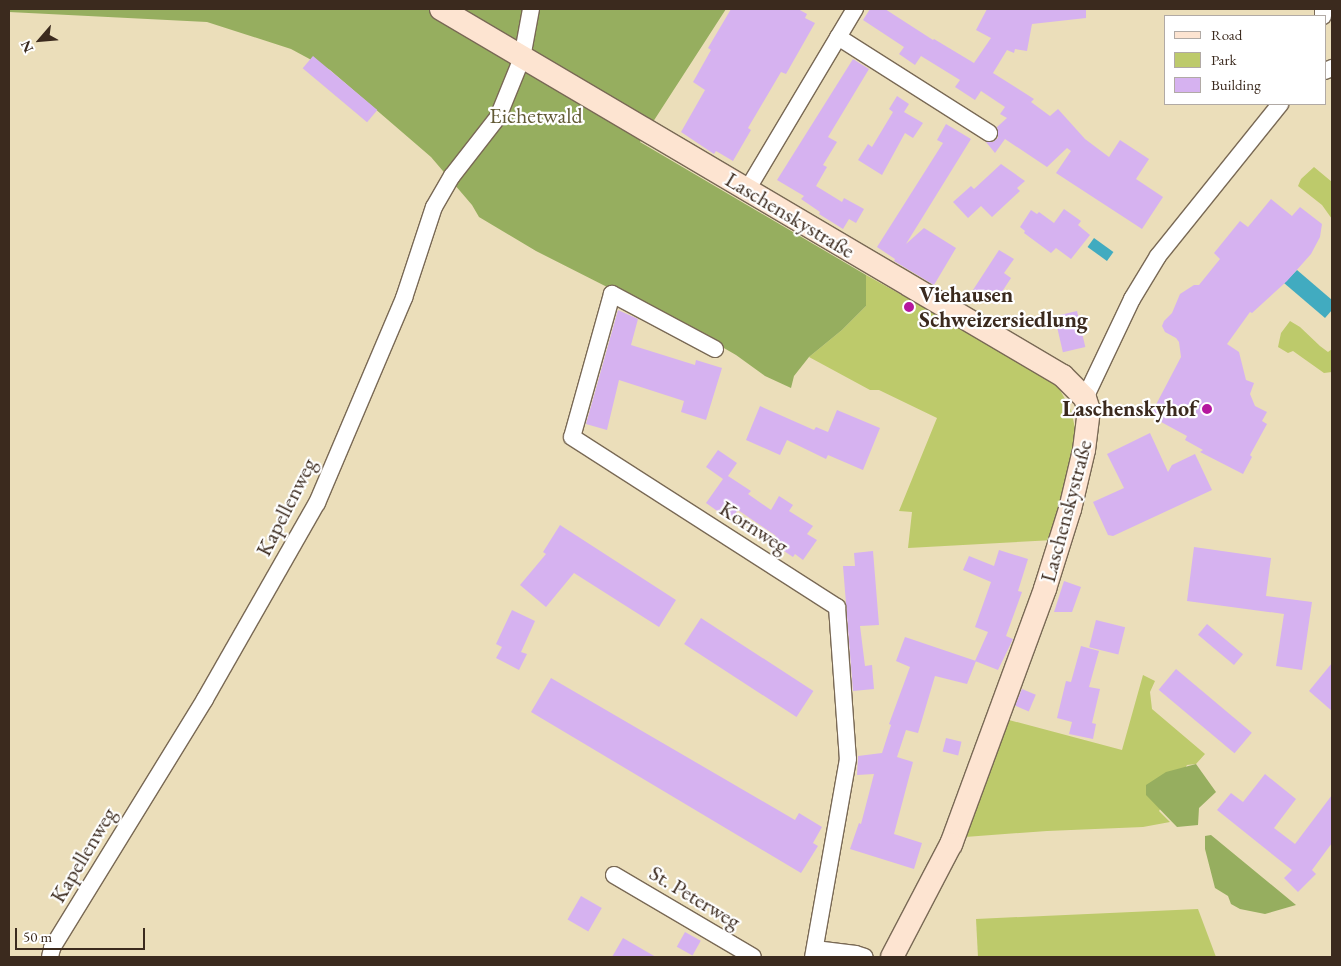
<!DOCTYPE html>
<meta charset="utf-8">
<style>
body{margin:0}
#map{position:relative;width:1341px;height:966px;overflow:hidden;background:#ebdeba;font-family:"EB Garamond",serif}
div>[style]{position:absolute}
[style*='--x']{left:calc(var(--x)*1px);top:calc(var(--y)*1px);width:calc(var(--w)*1px);rotate:calc(var(--a)*1deg)}
.green>*{inset:0;background:#bdca6b}
.forest>*{inset:0;background:#96ae5f}
.water>*{inset:0;background:#41abc0;transform-origin:0 0}
.building>*{inset:0;background:#d6b2f0;transform-origin:0 0}
.roads{filter:drop-shadow(1px 0 #796955) drop-shadow(-1px 0 #796955) drop-shadow(0 1px #796955) drop-shadow(0 -1px #796955)}
.street>*{height:16px;margin:-8px;padding:0 8px;transform-origin:8px;border-radius:8px;background:#fff}
.secondary>*{height:22px;margin:-11px;padding:0 11px;transform-origin:11px;border-radius:11px;background:#fde4d1}
.dots>*{width:14px;height:14px;translate:-50% -50%;box-sizing:border-box;border:2px solid #fff;border-radius:50%}
span{translate:-50% -50%;white-space:nowrap;text-align:center;line-height:1.15;-webkit-text-stroke:4.5px #fff;paint-order:stroke}
.park-label{font-size:22px;color:#625a35}
.street-label{font-size:22px;color:#3b2a1e}
.poi-label{font-size:22px;color:#3b2a1e;font-weight:700}
.left{translate:0 -50%;text-align:left}
.right{translate:-100% -50%;text-align:right}
.frame{position:absolute;inset:0;border:10px solid #3b2a1e;pointer-events:none}
.legend{position:absolute;left:1164px;top:15px;width:162px;height:90px;box-sizing:border-box;background:#fff;border:1px solid #b1aaa5;margin:0;padding:6px 9px;list-style:none;font-size:15px;color:#3b2a1e}
.legend li{display:flex;align-items:center;gap:10px;height:25px}
.legend b{width:25px;border:1px solid #b1aaa5}
.north{position:absolute;left:15px;top:15px;width:50px;height:50px;-webkit-text-stroke:4px #fff;paint-order:stroke;rotate:243deg;font-size:14px;font-weight:700;line-height:20px;text-align:center;color:#3b2a1e}
.north::after{content:'';display:block;margin:auto;width:18px;height:22px;background:#3b2a1e;clip-path:polygon(50% 0,100% 100%,50% 72%,0 100%)}
.scale{position:absolute;left:15px;top:928px;width:130px;height:22px;box-sizing:border-box;border:2px solid #3b2a1e;border-top:0;padding-left:6px;font-size:15px;line-height:18px;white-space:nowrap;color:#3b2a1e;-webkit-text-stroke:4px #fff;paint-order:stroke}
</style>
<div id="map">
<div class="green">
<div style="clip-path:polygon(1314px 167px,1332px 182px,1332px 219px,1322px 205px,1298px 186px,1301px 179px)"></div>
<div style="clip-path:polygon(866px 275px,1042px 373px,1060px 390px,1071px 410px,1077px 437px,1054px 540px,908px 548px,912px 512px,899px 511px,937px 418px,879px 390px,870px 390px,809px 357px,842px 330px,866px 306px)"></div>
<div style="clip-path:polygon(1290px 321px,1300px 327px,1320px 346px,1328px 352px,1332px 349px,1332px 372px,1324px 373px,1293px 351px,1288px 353px,1278px 347px,1281px 333px)"></div>
<div style="clip-path:polygon(1143px 675px,1155px 681px,1150px 692px,1152px 709px,1205px 754px,1196px 764px,1187px 765px,1159px 811px,1170px 822px,1143px 827px,1047px 831px,965px 837px,1009px 720px,1122px 750px)"></div>
<div style="clip-path:polygon(1198px 909px,1216px 957px,978px 957px,976px 919px)"></div>
</div>
<div class="forest">
<div style="clip-path:polygon(9px 9px,726px 9px,640px 142px,866px 275px,866px 306px,842px 330px,809px 357px,794px 376px,791px 388px,765px 376px,736px 355px,698px 333px,536px 251px,479px 217px,472px 205px,431px 157px,330px 70px,291px 49px,207px 22px,9px 12px)"></div>
<div style="clip-path:polygon(1196px 764px,1216px 792px,1199px 808px,1198px 825px,1177px 827px,1146px 795px,1146px 785px,1166px 772px)"></div>
<div style="clip-path:polygon(1211px 835px,1296px 905px,1265px 914px,1240px 909px,1231px 904px,1228px 896px,1215px 888px,1205px 849px,1205px 836px)"></div>
</div>
<div class="water">
<div style="left:1094px;top:238px;width:24px;height:11px;rotate:36deg"></div>
<div style="clip-path:polygon(1297px 270px,1332px 300px,1332px 310px,1325px 318px,1284px 283px)"></div>
</div>
<div class="building">
<div style="clip-path:polygon(731px 9px,798px 9px,807px 14px,805px 18px,815px 23px,786px 74px,781px 72px,748px 128px,751px 130px,733px 161px,716px 151px,714px 154px,681px 132px,705px 90px,693px 82px,711px 50px,708px 48px)"></div>
<div style="clip-path:polygon(870px 9px,885px 9px,933px 40px,934px 39px,974px 63px,991px 38px,976px 30px,987px 9px,1086px 9px,1086px 18px,1032px 24px,1027px 51px,1015px 49px,1014px 53px,1007px 50px,993px 73px,1034px 99px,1031px 102px,1050px 116px,1058px 109px,1085px 139px,1109px 157px,1120px 140px,1149px 159px,1136px 179px,1163px 197px,1142px 229px,1056px 173px,1071px 151px,1067px 148px,1047px 167px,1005px 139px,995px 153px,986px 142px,993px 142px,998px 138px,997px 127px,1007px 118px,1000px 114px,1005px 107px,981px 91px,975px 100px,955px 87px,960px 80px,921px 56px,915px 65px,899px 54px,904px 47px,863px 20px)"></div>
<div style="left:313px;top:56px;width:84px;height:16px;rotate:40deg"></div>
<div style="clip-path:polygon(853px 59px,869px 69px,828px 137px,837px 142px,823px 165px,827px 167px,816px 186px,842px 202px,844px 198px,864px 209px,856px 223px,849px 219px,843px 229px,819px 214px,820px 212px,801px 199px,804px 196px,777px 180px)"></div>
<div style="clip-path:polygon(897px 96px,909px 104px,904px 112px,923px 123px,913px 138px,905px 133px,882px 175px,858px 160px,868px 144px,872px 147px,893px 112px,889px 109px)"></div>
<div style="clip-path:polygon(946px 124px,971px 139px,906px 244px,924px 228px,956px 248px,934px 285px,894px 261px,895px 259px,877px 247px,943px 143px,937px 140px)"></div>
<div style="clip-path:polygon(1001px 164px,1025px 181px,1017px 188px,1020px 191px,992px 217px,981px 206px,968px 218px,953px 202px,971px 186px,974px 189px)"></div>
<div style="clip-path:polygon(1271px 199px,1292px 216px,1300px 207px,1322px 224px,1320px 237px,1311px 254px,1287px 281px,1252px 313px,1250px 312px,1227px 344px,1239px 352px,1246px 380px,1254px 383px,1250px 394px,1255px 406px,1267px 412px,1262px 421px,1267px 424px,1250px 455px,1252px 457px,1243px 474px,1200px 452px,1203px 450px,1185px 440px,1187px 436px,1150px 416px,1181px 357px,1179px 342px,1176px 338px,1165px 332px,1162px 326px,1164px 321px,1172px 313px,1180px 294px,1194px 285px,1199px 285px,1220px 259px,1214px 253px,1240px 221px,1248px 227px)"></div>
<div style="clip-path:polygon(1064px 209px,1081px 221px,1078px 225px,1090px 235px,1071px 259px,1056px 248px,1051px 253px,1024px 233px,1025px 231px,1020px 227px,1031px 210px,1037px 214px,1039px 212px,1054px 223px)"></div>
<div style="clip-path:polygon(999px 250px,1014px 259px,1004px 273px,1011px 278px,994px 304px,973px 290px)"></div>
<div style="clip-path:polygon(618px 310px,638px 319px,631px 345px,695px 365px,696px 360px,722px 368px,706px 420px,681px 412px,684px 401px,619px 380px,607px 430px,586px 424px)"></div>
<div style="left:1077px;top:311px;width:37px;height:23px;rotate:77deg"></div>
<div style="clip-path:polygon(760px 406px,814px 430px,816px 427px,828px 432px,837px 410px,880px 428px,863px 470px,828px 455px,826px 459px,787px 440px,780px 455px,746px 440px)"></div>
<div style="clip-path:polygon(1150px 433px,1168px 472px,1172px 465px,1195px 454px,1212px 490px,1113px 536px,1108px 535px,1093px 502px,1124px 488px,1107px 454px)"></div>
<div style="clip-path:polygon(718px 450px,737px 463px,728px 476px,751px 491px,748px 494px,771px 510px,779px 496px,793px 505px,789px 511px,813px 526px,807px 534px,817px 540px,803px 560px,795px 554px,793px 557px,772px 543px,776px 536px,738px 510px,730px 520px,706px 503px,723px 479px,706px 467px)"></div>
<div style="clip-path:polygon(560px 525px,676px 600px,659px 627px,574px 573px,546px 607px,520px 585px,546px 554px,543px 552px)"></div>
<div style="clip-path:polygon(1194px 547px,1271px 558px,1266px 596px,1312px 602px,1302px 670px,1276px 666px,1284px 614px,1187px 601px)"></div>
<div style="clip-path:polygon(999px 550px,1028px 559px,1018px 591px,1022px 592px,1006px 636px,1013px 639px,998px 670px,975px 661px,988px 632px,975px 627px,991px 582px,963px 570px,969px 556px,994px 566px)"></div>
<div style="clip-path:polygon(873px 551px,879px 625px,860px 626px,865px 666px,872px 665px,874px 689px,853px 691px,843px 566px,855px 566px,854px 553px)"></div>
<div style="clip-path:polygon(1064px 581px,1081px 587px,1072px 612px,1054px 612px)"></div>
<div style="clip-path:polygon(512px 610px,535px 621px,521px 652px,527px 654px,519px 670px,496px 658px,502px 647px,496px 644px)"></div>
<div style="left:701px;top:618px;width:134px;height:31px;rotate:33deg"></div>
<div style="left:1096px;top:620px;width:30px;height:28px;rotate:14deg"></div>
<div style="left:1207px;top:624px;width:47px;height:14px;rotate:40deg"></div>
<div style="clip-path:polygon(905px 637px,976px 661px,967px 684px,935px 676px,918px 733px,906px 730px,897px 757px,913px 762px,894px 834px,922px 843px,914px 869px,850px 849px,859px 823px,861px 824px,874px 774px,857px 775px,858px 756px,882px 753px,891px 725px,889px 724px,910px 667px,896px 661px)"></div>
<div style="clip-path:polygon(1081px 646px,1099px 651px,1089px 687px,1100px 689px,1092px 723px,1096px 724px,1093px 739px,1069px 734px,1072px 722px,1057px 718px,1066px 681px,1071px 682px)"></div>
<div style="clip-path:polygon(1332px 663px,1332px 711px,1309px 691px)"></div>
<div style="left:1176px;top:669px;width:99px;height:27px;rotate:40deg"></div>
<div style="clip-path:polygon(551px 678px,795px 820px,799px 813px,822px 827px,813px 843px,818px 846px,801px 873px,531px 712px)"></div>
<div style="left:1022px;top:689px;width:15px;height:18px;rotate:23deg"></div>
<div style="left:946px;top:738px;width:16px;height:14px;rotate:14deg"></div>
<div style="clip-path:polygon(1265px 774px,1296px 799px,1274px 828px,1295px 844px,1332px 795px,1332px 843px,1312px 870px,1316px 874px,1298px 892px,1284px 878px,1292px 870px,1217px 810px,1231px 793px,1243px 802px)"></div>
<div style="left:581px;top:896px;width:24px;height:27px;rotate:30deg"></div>
<div style="left:685px;top:932px;width:18px;height:17px;rotate:29deg"></div>
<div style="clip-path:polygon(623px 938px,656px 957px,612px 957px)"></div>
</div>
<div class="roads">
<div class="street">
<div style="--x:1323;--y:9;--w:7;--a:90"></div>
<div style="--x:838;--y:37;--w:179;--a:32.4"></div>
<div style="--x:1325;--y:71;--w:8;--a:-23"></div>
<div style="--x:747;--y:190;--w:211;--a:-59.2"></div>
<div style="--x:715;--y:349;--w:117;--a:-151.9"></div>
<div style="--x:612;--y:294;--w:148;--a:105.6"></div>
<div style="--x:572;--y:437;--w:315;--a:32.7"></div>
<div style="--x:837;--y:607;--w:152;--a:85.9"></div>
<div style="--x:848;--y:759;--w:201;--a:100"></div>
<div style="--x:1085;--y:398;--w:110;--a:-64.6"></div>
<div style="--x:1132;--y:299;--w:50;--a:-58.8"></div>
<div style="--x:1158;--y:256;--w:195;--a:-51.2"></div>
<div style="--x:614;--y:875;--w:161;--a:30.5"></div>
<div style="--x:815;--y:949;--w:41;--a:7"></div>
<div style="--x:856;--y:954;--w:9;--a:18"></div>
<div style="--x:50;--y:957;--w:9;--a:-77"></div>
<div style="--x:52;--y:948;--w:292;--a:-58.4"></div>
<div style="--x:205;--y:699;--w:226;--a:-60.3"></div>
<div style="--x:317;--y:503;--w:223;--a:-67"></div>
<div style="--x:404;--y:298;--w:96;--a:-71.8"></div>
<div style="--x:434;--y:207;--w:36;--a:-60"></div>
<div style="--x:452;--y:176;--w:75;--a:-52.1"></div>
<div style="--x:498;--y:117;--w:64;--a:-67.9"></div>
<div style="--x:522;--y:58;--w:50;--a:-79.6"></div>
</div>
<div class="secondary">
<div style="--x:441;--y:9;--w:722;--a:30.54"></div>
<div style="--x:1063;--y:376;--w:31;--a:45"></div>
<div style="--x:1085;--y:398;--w:13;--a:72"></div>
<div style="--x:1089;--y:410;--w:40;--a:97.1"></div>
<div style="--x:1084;--y:450;--w:61;--a:103.3"></div>
<div style="--x:1070;--y:509;--w:84;--a:107.4"></div>
<div style="--x:1045;--y:589;--w:272;--a:110.2"></div>
<div style="--x:951;--y:844;--w:127;--a:117.6"></div>
</div>
</div>
<div class="dots">
<div style="left:909px;top:307px;background:#b5179e"></div>
<div style="left:1207px;top:409px;background:#b5179e"></div>
</div>
<div class="park-label">
<span style="left:536px;top:116px">Eichetwald</span>
</div>
<div class="street-label">
<span style="left:790px;top:215px;rotate:31deg">Laschenskystraße</span>
<span style="left:286px;top:507px;rotate:-63deg">Kapellenweg</span>
<span style="left:1066px;top:511px;rotate:-75deg">Laschenskystraße</span>
<span style="left:754px;top:527px;rotate:33deg">Kornweg</span>
<span style="left:83px;top:855px;rotate:-59deg">Kapellenweg</span>
<span style="left:695px;top:897px;rotate:31deg">St. Peterweg</span>
</div>
<div class="poi-label">
<span class="left" style="left:919px;top:307px">Viehausen<br>Schweizersiedlung</span>
<span class="right" style="left:1197px;top:409px">Laschenskyhof</span>
</div>
<div class="frame"></div>
<ul class="legend">
<li><b style="height:6px;background:#fde4d1"></b>Road</li>
<li><b style="height:14px;background:#bdca6b"></b>Park</li>
<li><b style="height:14px;background:#d6b2f0"></b>Building</li>
</ul>
<div class="north">N</div>
<div class="scale">50 m</div>
</div>
